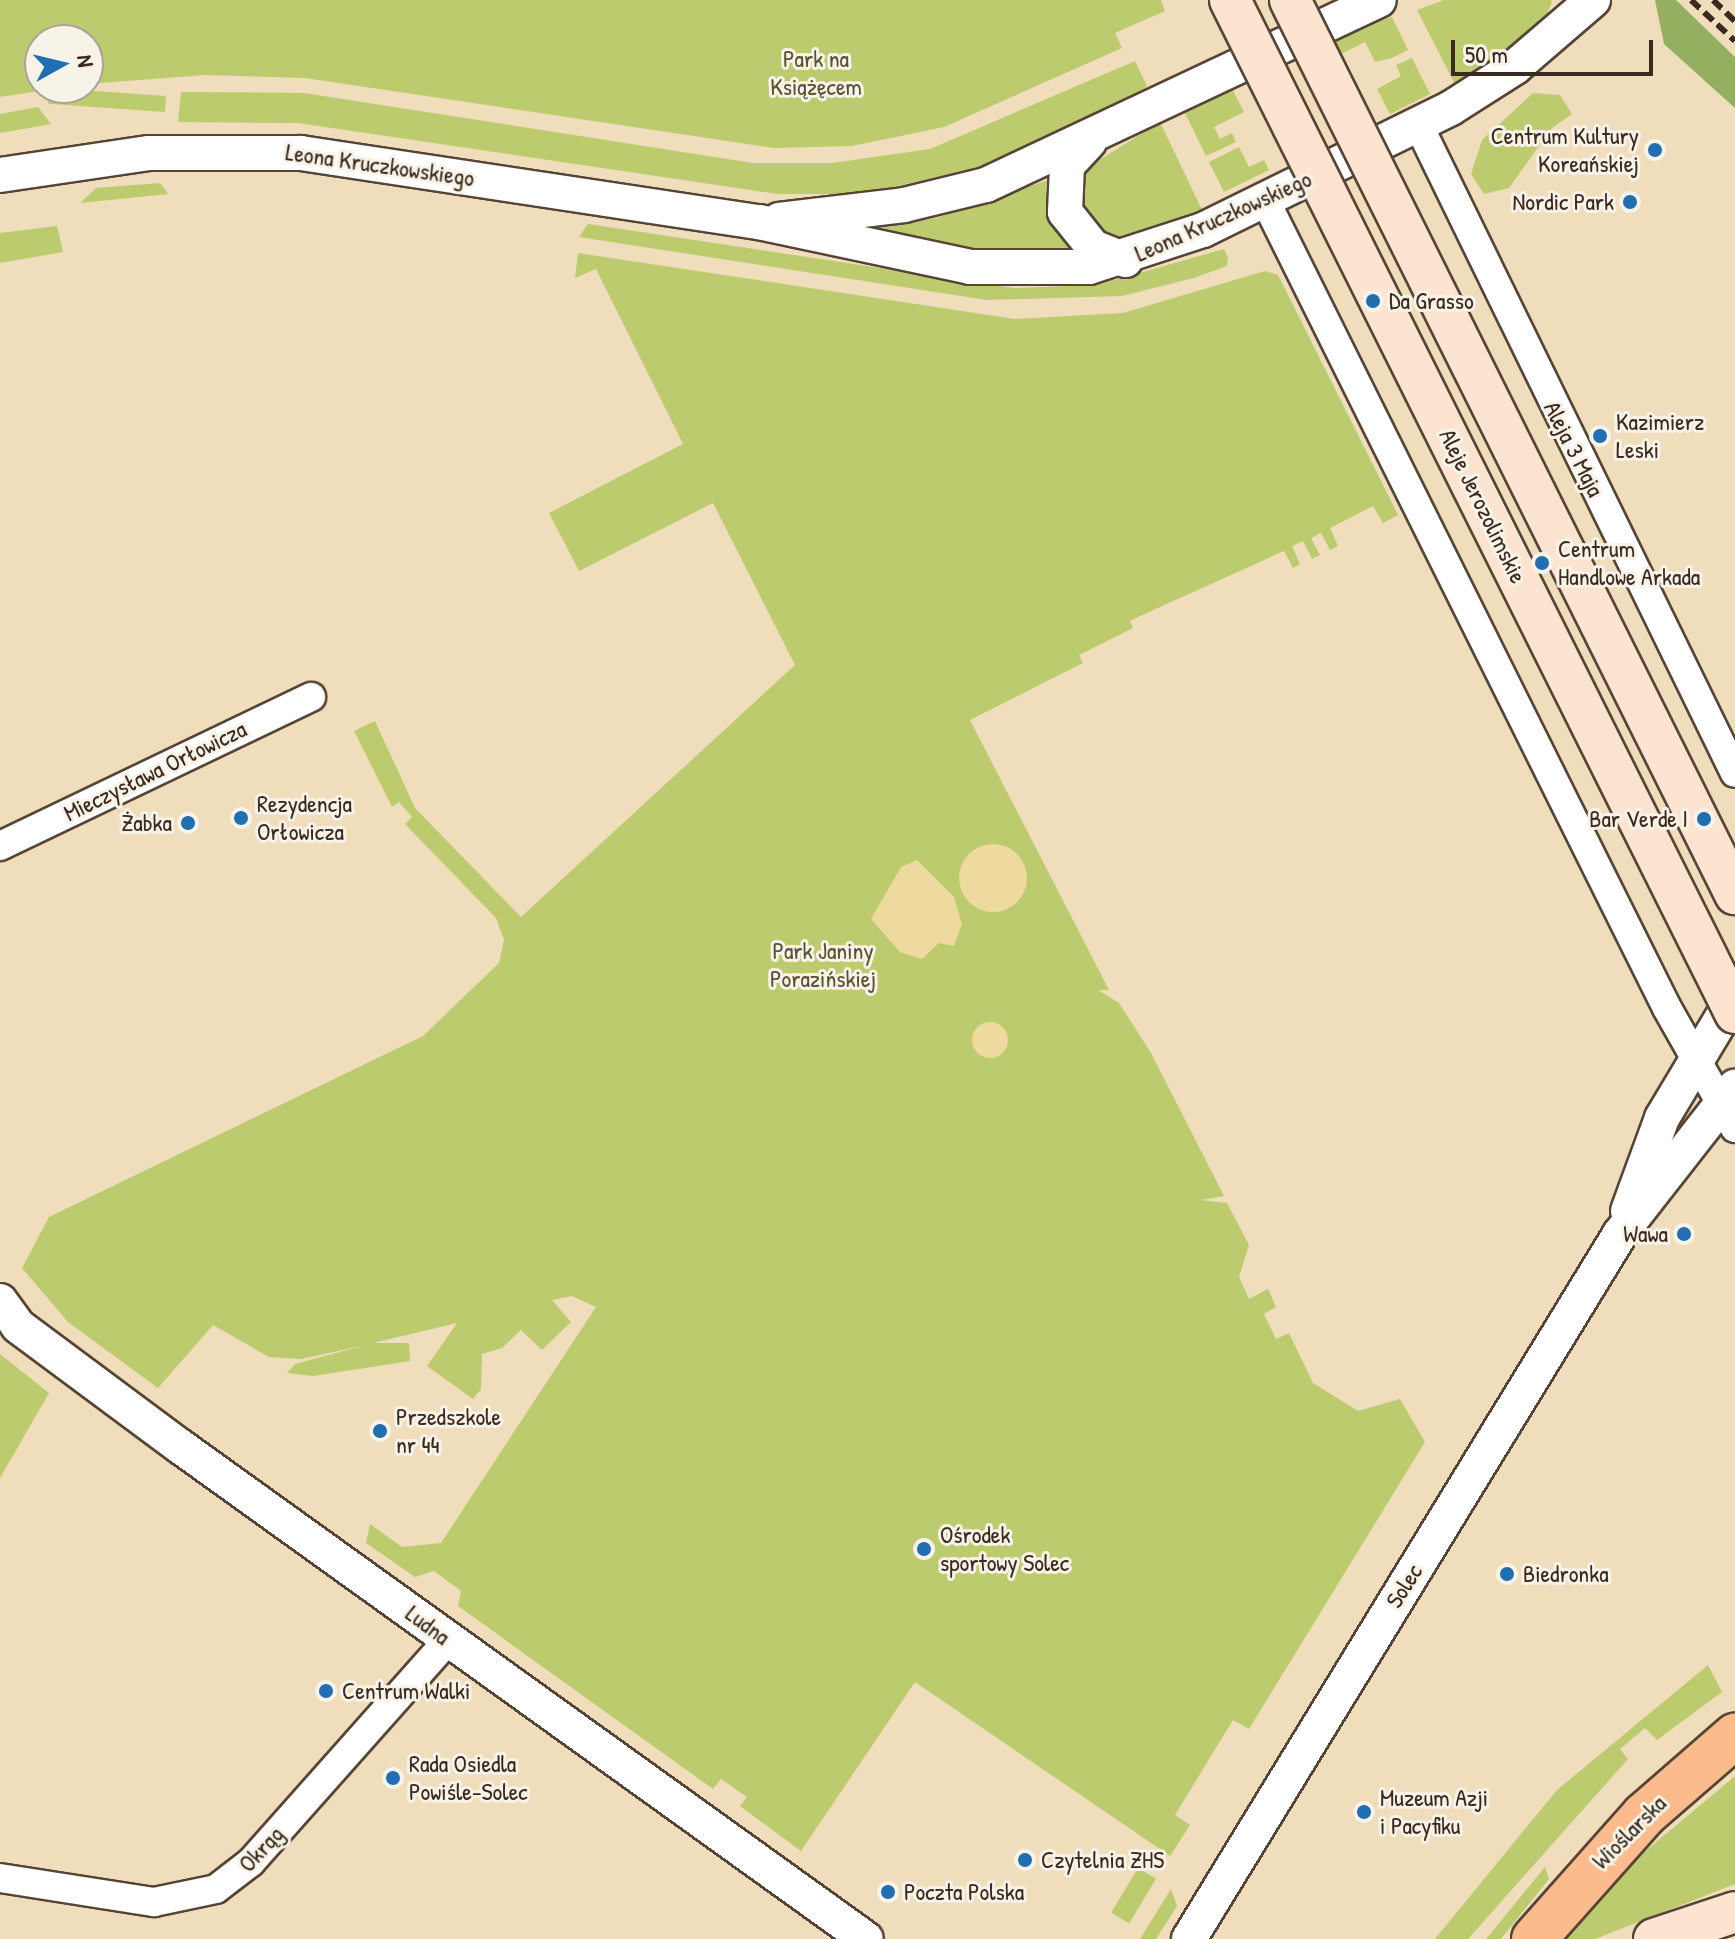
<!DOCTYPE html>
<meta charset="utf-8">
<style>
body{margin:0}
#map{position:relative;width:1735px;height:1939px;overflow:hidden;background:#efddbb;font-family:"Patrick Hand",sans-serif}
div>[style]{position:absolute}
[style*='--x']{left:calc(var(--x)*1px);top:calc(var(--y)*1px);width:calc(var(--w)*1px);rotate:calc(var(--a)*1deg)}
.green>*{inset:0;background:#bccb6e;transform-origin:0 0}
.forest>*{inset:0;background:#95af61}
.sand>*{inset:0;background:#eeda9e}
.round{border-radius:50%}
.roads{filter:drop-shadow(2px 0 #564536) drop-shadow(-2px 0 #564536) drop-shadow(0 2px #564536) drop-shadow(0 -2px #564536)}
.minor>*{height:28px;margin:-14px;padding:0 14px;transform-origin:14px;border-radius:14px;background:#fff}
.tertiary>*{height:34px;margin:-17px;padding:0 17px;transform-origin:17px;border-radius:17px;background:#fff}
.secondary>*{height:40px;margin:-20px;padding:0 20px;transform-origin:20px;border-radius:20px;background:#fde4d1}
.primary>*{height:44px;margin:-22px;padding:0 22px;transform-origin:22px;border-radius:22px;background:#fbbb8c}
.rail>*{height:6px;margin-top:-3px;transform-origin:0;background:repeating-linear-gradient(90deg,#3b2a1e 0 12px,transparent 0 18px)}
.bridges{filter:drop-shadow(2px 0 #564536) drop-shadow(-2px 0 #564536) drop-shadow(0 2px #564536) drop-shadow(0 -2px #564536)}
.secondary-bridge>*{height:40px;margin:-20px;padding:0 20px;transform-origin:20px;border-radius:20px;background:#fde4d1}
.dots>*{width:22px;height:22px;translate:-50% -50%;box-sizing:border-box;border:4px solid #f7f3e8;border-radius:50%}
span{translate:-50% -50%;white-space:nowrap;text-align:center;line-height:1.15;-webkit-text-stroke:6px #f7f3e8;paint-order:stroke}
.park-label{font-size:24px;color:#5b5232}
.poi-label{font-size:24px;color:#3b2a1e}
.right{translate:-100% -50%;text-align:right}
.left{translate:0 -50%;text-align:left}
.street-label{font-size:24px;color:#3b2a1e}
.north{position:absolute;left:24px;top:24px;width:80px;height:80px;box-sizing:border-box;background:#f7f3e8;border:2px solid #aca397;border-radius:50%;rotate:82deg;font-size:22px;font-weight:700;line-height:32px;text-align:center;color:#3b2a1e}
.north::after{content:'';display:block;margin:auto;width:28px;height:36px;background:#1f6fb2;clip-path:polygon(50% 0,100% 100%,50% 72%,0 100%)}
.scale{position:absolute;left:1451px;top:40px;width:202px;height:36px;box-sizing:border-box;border:4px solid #3b2a1e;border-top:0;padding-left:10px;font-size:24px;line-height:28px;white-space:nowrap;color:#3b2a1e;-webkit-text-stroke:6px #f7f3e8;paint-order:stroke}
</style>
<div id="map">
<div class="green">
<div style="clip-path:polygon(0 0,1161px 0,1165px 11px,1115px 33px,1122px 48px,944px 127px,852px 146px,774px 148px,305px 78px,204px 75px,88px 84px,88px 40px,40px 40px,40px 88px,58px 88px,0 97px)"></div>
<div style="clip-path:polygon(1444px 0,1551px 0,1552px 2px,1542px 26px,1456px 86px,1417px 10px)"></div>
<div style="clip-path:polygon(1392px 17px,1408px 50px,1392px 58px,1375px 62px,1365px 42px,1341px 54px,1331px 35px)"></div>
<div style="clip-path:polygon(1412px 58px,1430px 94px,1390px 114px,1377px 89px,1401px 76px,1396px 65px)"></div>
<div style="clip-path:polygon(1135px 61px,1147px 86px,1132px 98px,994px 164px,864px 194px,778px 194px,298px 123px,178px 122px,181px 92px,304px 93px,753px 163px,832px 163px,930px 149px)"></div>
<div style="clip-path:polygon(1230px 85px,1244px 112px,1214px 127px,1220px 139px,1232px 133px,1236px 142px,1206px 156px,1183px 109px)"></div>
<div style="clip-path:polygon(1533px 93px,1560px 95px,1572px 114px,1552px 128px,1509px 188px,1484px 194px,1471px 174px,1482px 140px)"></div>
<div style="left:166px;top:96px;width:16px;height:117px;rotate:94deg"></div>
<div style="clip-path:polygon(38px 107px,51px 124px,0 133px,0 114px)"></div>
<div style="clip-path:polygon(1160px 122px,1203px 212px,1141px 237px,1116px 241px,1092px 230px,1076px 193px,1082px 171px)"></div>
<div style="clip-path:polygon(1239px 147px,1249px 167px,1264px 160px,1269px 170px,1224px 192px,1209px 162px)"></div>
<div style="clip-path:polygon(1051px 179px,1058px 228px,1074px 251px,966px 249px,861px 229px,936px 218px)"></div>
<div style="clip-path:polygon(160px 183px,168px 194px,80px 203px,96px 188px)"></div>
<div style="clip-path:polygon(588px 224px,1013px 288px,1097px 285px,1224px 249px,1228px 257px,1227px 266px,1194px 278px,1122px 296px,987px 300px,579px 237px)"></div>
<div style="clip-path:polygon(57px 226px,63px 252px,0 263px,0 233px)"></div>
<div style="clip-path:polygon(578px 253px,1015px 319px,1123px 313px,1265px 271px,1278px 275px,1398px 515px,1383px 523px,1373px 506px,1330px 528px,1338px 546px,1330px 550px,1321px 533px,1311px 538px,1320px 555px,1312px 559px,1303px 541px,1292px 546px,1300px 564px,1293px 568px,1284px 551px,1140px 616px,1130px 621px,1133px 628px,1079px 655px,1083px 663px,970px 720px,1109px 990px,1098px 990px,1119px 1003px,1151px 1053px,1224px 1196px,1201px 1200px,1227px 1203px,1249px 1245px,1239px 1277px,1249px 1299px,1268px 1289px,1276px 1307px,1264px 1314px,1276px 1339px,1289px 1333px,1313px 1383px,1358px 1411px,1400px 1399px,1425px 1442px,1249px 1729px,1233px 1720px,1175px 1815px,1190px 1825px,1170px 1856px,915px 1682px,801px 1851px,740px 1806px,747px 1797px,721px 1779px,713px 1789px,458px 1606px,461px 1591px,434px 1571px,415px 1577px,366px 1543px,370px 1524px,402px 1547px,441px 1543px,596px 1307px,572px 1296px,552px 1300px,571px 1322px,542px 1350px,521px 1330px,502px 1348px,482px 1354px,481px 1389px,473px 1399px,427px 1366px,457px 1323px,373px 1343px,409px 1343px,410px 1361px,313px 1376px,287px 1373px,295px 1364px,366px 1345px,301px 1359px,269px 1357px,213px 1325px,158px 1388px,68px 1322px,22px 1268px,49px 1217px,423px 1036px,499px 963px,504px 940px,496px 918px,405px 824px,412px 817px,399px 802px,392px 807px,354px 731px,375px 721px,415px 808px,521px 917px,795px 665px,713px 503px,579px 571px,549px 513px,683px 444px,596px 269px,575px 278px)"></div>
<div style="clip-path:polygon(0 1354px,49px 1393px,0 1478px)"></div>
<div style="clip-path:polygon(1708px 1665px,1722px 1692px,1657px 1740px,1645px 1728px,1620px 1749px,1628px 1759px,1468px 1939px,1435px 1939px,1557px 1790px)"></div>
<div style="clip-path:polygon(1735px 1776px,1735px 1884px,1595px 1939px,1565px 1939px,1636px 1859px)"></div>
<div style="clip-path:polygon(1545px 1867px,1549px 1879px,1501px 1939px,1486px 1939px)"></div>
<div style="left:1138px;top:1868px;width:21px;height:52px;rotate:31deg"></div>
<div style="clip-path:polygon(1171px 1889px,1177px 1906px,1156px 1939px,1140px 1939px)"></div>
</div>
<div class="forest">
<div style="clip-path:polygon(1676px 0,1735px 57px,1735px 108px,1664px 44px,1655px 0)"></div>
</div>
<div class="sand">
<div class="round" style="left:959px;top:844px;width:68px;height:68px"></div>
<div style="clip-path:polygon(917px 860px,954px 897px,962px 924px,954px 946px,939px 943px,922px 959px,900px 952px,871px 919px,901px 867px)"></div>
<div class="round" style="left:972px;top:1022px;width:36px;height:36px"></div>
</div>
<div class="roads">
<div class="minor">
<div style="--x:1418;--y:124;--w:722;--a:63.97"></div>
<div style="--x:1265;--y:200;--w:902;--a:63.55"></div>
<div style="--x:1667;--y:1008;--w:138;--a:60.5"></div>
<div style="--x:0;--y:846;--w:345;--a:-25.6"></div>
<div style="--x:0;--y:1878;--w:156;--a:8.9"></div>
<div style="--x:154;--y:1902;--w:63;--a:-11.8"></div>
<div style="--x:216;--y:1889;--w:44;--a:-37.6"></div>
<div style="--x:251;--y:1862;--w:297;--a:-48.4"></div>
</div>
<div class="tertiary">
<div style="--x:1089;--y:142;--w:33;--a:133"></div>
<div style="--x:1067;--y:166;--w:46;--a:92.5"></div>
<div style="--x:1065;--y:212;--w:45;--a:51.3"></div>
<div style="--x:1093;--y:247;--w:35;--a:22"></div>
<div style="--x:0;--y:175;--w:151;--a:-8.4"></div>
<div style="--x:149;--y:153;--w:152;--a:0"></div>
<div style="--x:301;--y:153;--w:463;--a:8.6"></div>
<div style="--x:759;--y:222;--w:216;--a:12"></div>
<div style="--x:970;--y:267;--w:119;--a:0"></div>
<div style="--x:1089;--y:267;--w:120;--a:-18"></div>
<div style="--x:1203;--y:230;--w:276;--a:-26.2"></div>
<div style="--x:1451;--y:108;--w:76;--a:-32.6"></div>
<div style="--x:1515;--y:67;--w:103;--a:-40.7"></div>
<div style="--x:779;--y:220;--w:126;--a:-6.8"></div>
<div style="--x:904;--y:205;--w:84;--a:-13.7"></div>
<div style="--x:986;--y:185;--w:434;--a:-25.2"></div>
<div style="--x:1628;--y:1211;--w:99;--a:-69.9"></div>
<div style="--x:1662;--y:1118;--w:142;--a:-59.1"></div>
<div style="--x:0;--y:1301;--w:31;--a:54"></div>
<div style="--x:18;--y:1326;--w:203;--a:36.6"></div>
<div style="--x:181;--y:1447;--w:843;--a:35.69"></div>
<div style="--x:1189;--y:1939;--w:826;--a:-58.56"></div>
<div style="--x:1620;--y:1234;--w:187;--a:-52"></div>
</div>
<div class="secondary">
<div style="--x:1654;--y:1939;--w:85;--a:-18.4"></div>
</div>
<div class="primary">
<div style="--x:1534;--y:1939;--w:166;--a:-48.4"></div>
<div style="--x:1644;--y:1815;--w:121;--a:-41"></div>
</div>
</div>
<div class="rail">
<div style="--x:1691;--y:0;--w:60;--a:43"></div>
<div style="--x:1713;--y:0;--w:30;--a:44"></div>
</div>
<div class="bridges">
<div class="secondary-bridge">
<div style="--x:1230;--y:0;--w:1132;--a:63.5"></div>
<div style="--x:1290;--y:0;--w:999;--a:63.54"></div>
</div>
</div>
<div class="dots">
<div style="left:1655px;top:150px;background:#1f6fb2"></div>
<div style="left:1630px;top:202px;background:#1f6fb2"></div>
<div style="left:1373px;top:301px;background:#1f6fb2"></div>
<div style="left:1600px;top:436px;background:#1f6fb2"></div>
<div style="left:1542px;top:563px;background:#1f6fb2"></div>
<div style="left:241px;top:818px;background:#1f6fb2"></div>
<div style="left:1704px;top:819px;background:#1f6fb2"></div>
<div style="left:188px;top:823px;background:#1f6fb2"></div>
<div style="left:1684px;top:1234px;background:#1f6fb2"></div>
<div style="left:380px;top:1431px;background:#1f6fb2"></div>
<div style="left:924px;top:1549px;background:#1f6fb2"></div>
<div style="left:1507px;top:1574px;background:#1f6fb2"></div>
<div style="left:326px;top:1691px;background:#1f6fb2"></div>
<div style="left:393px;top:1778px;background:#1f6fb2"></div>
<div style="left:1364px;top:1812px;background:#1f6fb2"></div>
<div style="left:1025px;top:1860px;background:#1f6fb2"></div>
<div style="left:888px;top:1892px;background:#1f6fb2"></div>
</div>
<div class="park-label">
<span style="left:816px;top:73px">Park na<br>Książęcem</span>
<span style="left:823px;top:965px">Park Janiny<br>Porazińskiej</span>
</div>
<div class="poi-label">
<span class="right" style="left:1639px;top:150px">Centrum Kultury<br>Koreańskiej</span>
<span class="right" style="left:1614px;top:202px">Nordic Park</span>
<span class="left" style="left:1389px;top:301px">Da Grasso</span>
<span class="left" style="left:1616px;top:436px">Kazimierz<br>Leski</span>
<span class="left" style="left:1558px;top:563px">Centrum<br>Handlowe Arkada</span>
<span class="left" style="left:257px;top:818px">Rezydencja<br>Orłowicza</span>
<span class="right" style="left:1688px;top:819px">Bar Verde I</span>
<span class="right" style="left:172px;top:823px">Żabka</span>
<span class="right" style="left:1668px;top:1234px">Wawa</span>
<span class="left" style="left:396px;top:1431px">Przedszkole<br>nr 44</span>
<span class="left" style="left:940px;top:1549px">Ośrodek<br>sportowy Solec</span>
<span class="left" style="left:1523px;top:1574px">Biedronka</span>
<span class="left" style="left:342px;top:1691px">Centrum Walki</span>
<span class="left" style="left:409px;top:1778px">Rada Osiedla<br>Powiśle-Solec</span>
<span class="left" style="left:1380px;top:1812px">Muzeum Azji<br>i Pacyfiku</span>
<span class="left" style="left:1041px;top:1860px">Czytelnia ZHS</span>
<span class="left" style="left:904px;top:1892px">Poczta Polska</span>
</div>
<div class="street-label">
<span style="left:380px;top:165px;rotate:8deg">Leona Kruczkowskiego</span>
<span style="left:1223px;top:216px;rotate:-24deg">Leona Kruczkowskiego</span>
<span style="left:1574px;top:449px;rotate:63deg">Aleja 3 Maja</span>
<span style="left:1483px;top:506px;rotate:64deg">Aleje Jerozolimskie</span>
<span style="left:155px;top:771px;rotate:-26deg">Mieczysława Orłowicza</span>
<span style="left:1404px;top:1586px;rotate:-58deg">Solec</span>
<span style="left:428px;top:1625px;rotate:37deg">Ludna</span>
<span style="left:1629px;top:1832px;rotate:-45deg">Wioślarska</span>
<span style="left:261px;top:1849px;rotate:-47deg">Okrąg</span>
</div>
<div class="north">N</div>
<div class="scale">50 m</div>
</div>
